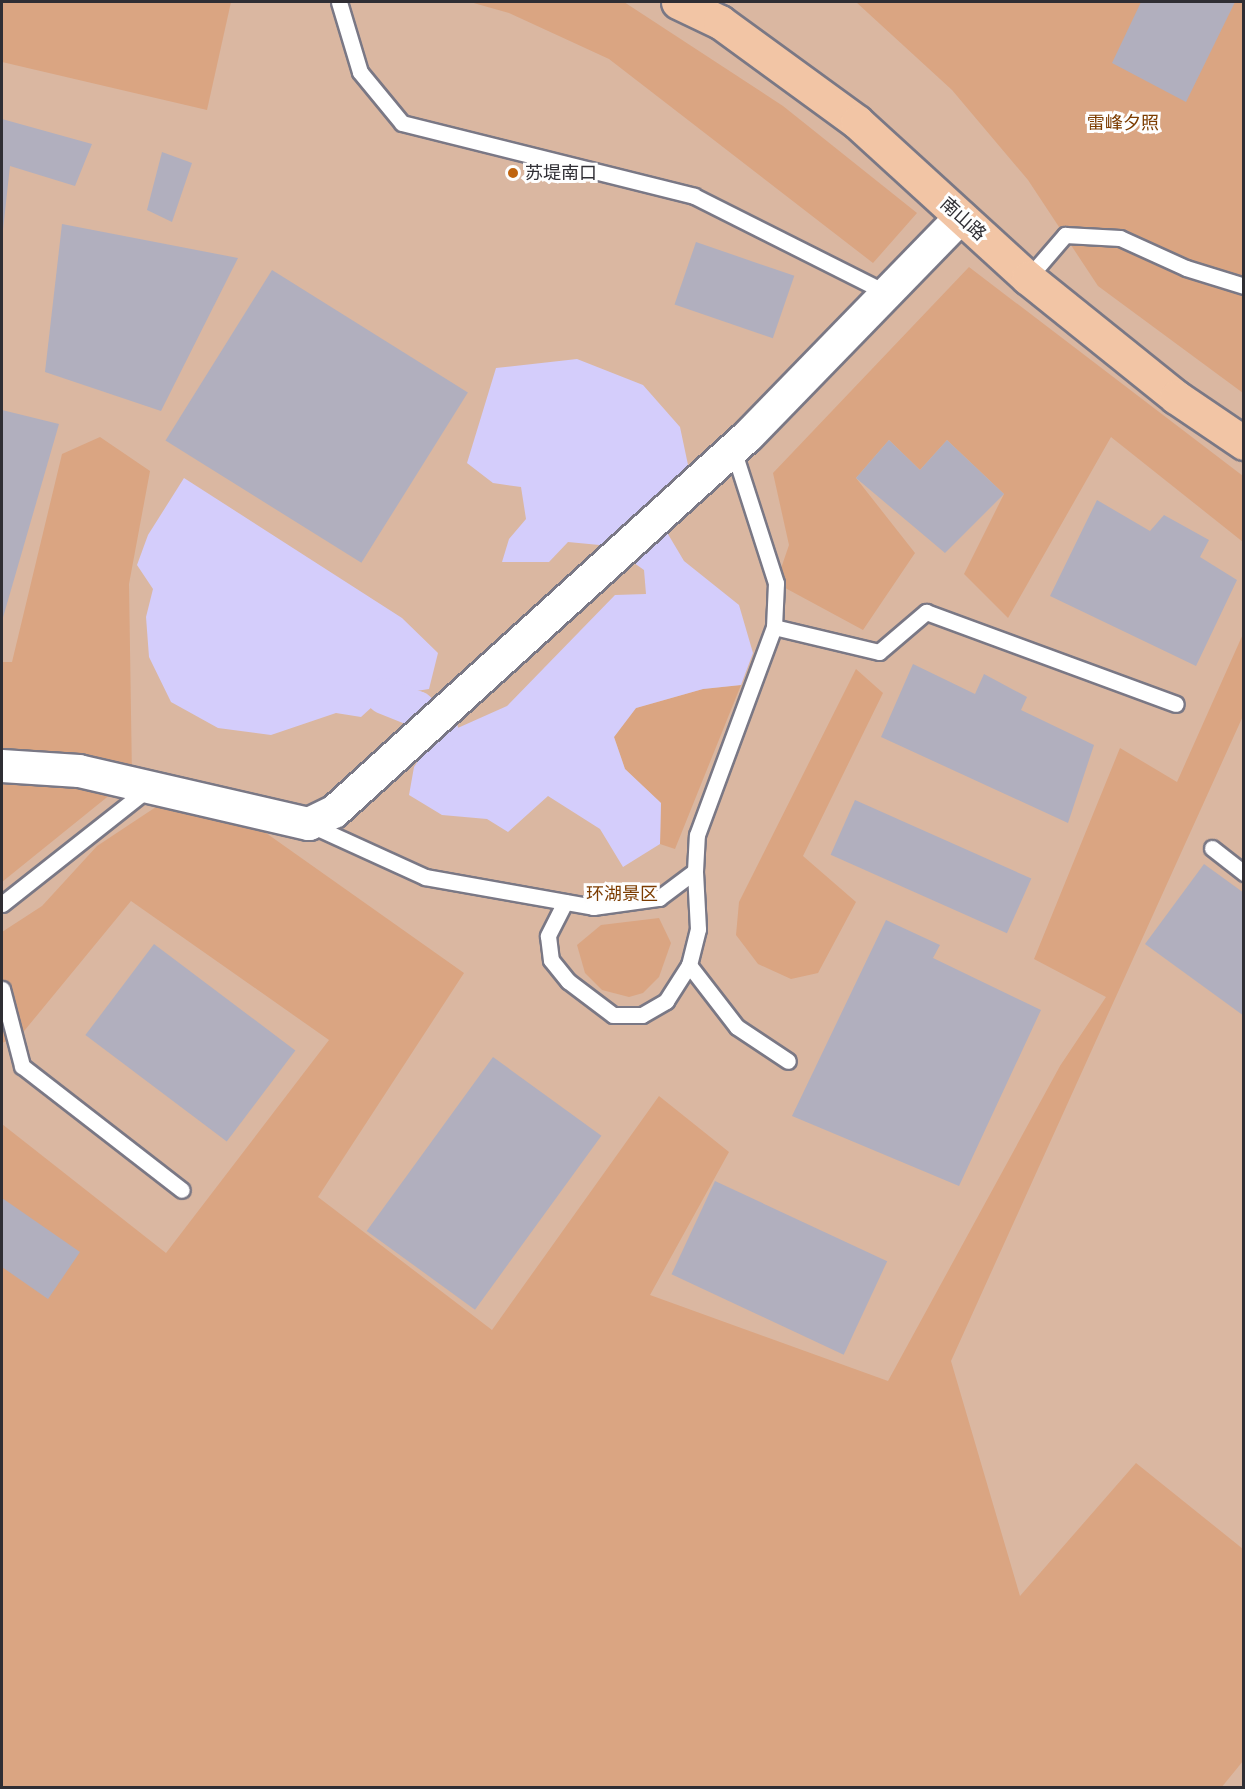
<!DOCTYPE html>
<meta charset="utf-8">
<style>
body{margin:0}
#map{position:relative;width:1245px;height:1789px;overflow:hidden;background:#f1effe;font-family:"PT Sans","Noto Sans SC",sans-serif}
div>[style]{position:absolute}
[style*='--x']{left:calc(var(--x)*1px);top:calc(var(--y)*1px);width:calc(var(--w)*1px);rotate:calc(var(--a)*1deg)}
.green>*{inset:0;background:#dab7a1;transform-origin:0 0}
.forest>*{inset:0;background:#daa582}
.water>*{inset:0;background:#d4cdfb}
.canal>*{height:36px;margin:-18px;padding:0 18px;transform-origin:18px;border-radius:18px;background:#d4cdfb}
.building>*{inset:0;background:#b1afbe;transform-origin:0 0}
.roads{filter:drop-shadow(2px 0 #7a7885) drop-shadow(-2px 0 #7a7885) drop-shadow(0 2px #7a7885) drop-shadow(0 -2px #7a7885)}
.service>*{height:15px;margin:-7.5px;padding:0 7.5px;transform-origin:7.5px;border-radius:7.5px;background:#fff}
.minor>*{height:32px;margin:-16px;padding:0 16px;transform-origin:16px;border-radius:16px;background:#fff}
.primary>*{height:33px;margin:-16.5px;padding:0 16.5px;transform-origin:16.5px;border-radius:16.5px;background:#f2c5a5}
.dots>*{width:16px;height:16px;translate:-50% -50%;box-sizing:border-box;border:3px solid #fefefe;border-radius:50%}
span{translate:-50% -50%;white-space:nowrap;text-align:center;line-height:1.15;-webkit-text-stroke:6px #fefefe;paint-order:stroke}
.park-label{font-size:18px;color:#7c3c00}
.poi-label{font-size:18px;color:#2f2e34}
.left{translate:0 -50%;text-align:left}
.street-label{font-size:18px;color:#2f2e34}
.frame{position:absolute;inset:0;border:3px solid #2f2e34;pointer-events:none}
</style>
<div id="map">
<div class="green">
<div style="left:2px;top:2px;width:1241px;height:1786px"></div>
</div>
<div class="forest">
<div style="clip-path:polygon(2px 2px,231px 2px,207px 110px,2px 62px)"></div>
<div style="clip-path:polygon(470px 2px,624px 2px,783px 106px,917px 213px,873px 263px,609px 59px,509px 13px)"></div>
<div style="clip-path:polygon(856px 2px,1243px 2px,1243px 393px,1098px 286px,1028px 180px,952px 90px)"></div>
<div style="clip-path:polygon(969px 267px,1243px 476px,1243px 542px,1111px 437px,1008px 618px,964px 574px,1004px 494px,947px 440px,920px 470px,889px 440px,856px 478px,915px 553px,863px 630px,776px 583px,789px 545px,773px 473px)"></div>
<div style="clip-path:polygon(100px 437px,150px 471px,129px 584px,132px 777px,2px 882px,2px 662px,12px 662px,62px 454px)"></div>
<div style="clip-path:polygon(1243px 634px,1243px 716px,951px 1361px,1020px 1596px,1136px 1463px,1243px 1549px,1243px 1761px,1221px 1788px,2px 1787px,2px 1124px,166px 1253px,329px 1040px,131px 901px,20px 1036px,2px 1043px,2px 932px,42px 906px,97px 846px,165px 801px,232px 809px,464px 973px,318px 1197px,492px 1330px,659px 1096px,729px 1152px,650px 1295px,888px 1381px,1060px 1066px,1106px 997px,1034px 959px,1120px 748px,1177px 782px)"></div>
<div style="clip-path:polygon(856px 669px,883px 693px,803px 856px,856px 902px,818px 973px,791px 979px,758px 964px,736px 935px,739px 902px)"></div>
<div style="clip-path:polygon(741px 685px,675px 849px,660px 844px,661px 803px,625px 769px,614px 737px,636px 708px,703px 689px)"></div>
<div style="clip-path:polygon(659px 918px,671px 943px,659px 977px,643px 993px,629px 997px,602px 990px,585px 973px,577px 945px,601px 925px)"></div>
</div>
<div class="water">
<div style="clip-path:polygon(577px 359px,643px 385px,680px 427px,691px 479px,656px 514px,684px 561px,739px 605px,753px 653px,741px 685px,703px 689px,636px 708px,614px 737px,625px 769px,661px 803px,660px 844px,623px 867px,600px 829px,548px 796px,508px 832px,487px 819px,442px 815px,409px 795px,414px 767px,433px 739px,507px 706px,615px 595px,646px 594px,644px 570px,610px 546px,568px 542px,549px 562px,502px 562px,509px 539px,526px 519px,521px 487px,493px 483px,467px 463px,496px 368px)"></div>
<div style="clip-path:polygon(184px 478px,402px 618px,438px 653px,429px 689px,384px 696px,361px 717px,336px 713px,271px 735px,218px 728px,171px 702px,149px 657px,146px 617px,153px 589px,137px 565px,148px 535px)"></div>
</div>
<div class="canal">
<div style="--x:384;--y:696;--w:35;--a:22"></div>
<div style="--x:417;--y:709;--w:33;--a:44"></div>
</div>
<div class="building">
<div style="clip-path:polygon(1141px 2px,1235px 2px,1186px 102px,1112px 63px)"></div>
<div style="clip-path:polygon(2px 119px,92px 144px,75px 186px,10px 166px,3px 230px)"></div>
<div style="clip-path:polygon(162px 152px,192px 163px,172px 222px,147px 210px)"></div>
<div style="clip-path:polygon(62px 224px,238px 258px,161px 411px,45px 372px)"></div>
<div style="left:696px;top:242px;width:104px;height:66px;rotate:19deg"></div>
<div style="left:272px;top:270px;width:231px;height:201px;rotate:32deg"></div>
<div style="clip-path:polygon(2px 410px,59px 424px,2px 621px)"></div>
<div style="clip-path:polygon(889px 440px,920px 470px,947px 440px,1004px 494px,945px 553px,856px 478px)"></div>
<div style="clip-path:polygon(1097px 500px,1150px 531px,1164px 515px,1209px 540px,1200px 557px,1237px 580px,1196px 666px,1050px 596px)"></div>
<div style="clip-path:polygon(913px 664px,975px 694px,984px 674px,1027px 697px,1021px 710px,1094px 745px,1068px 823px,881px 737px)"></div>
<div style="left:855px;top:800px;width:193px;height:60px;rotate:24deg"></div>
<div style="clip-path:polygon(1204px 864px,1244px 893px,1244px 1016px,1145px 944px)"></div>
<div style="clip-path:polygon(886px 920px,940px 945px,933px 958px,1041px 1010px,959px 1186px,792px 1116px)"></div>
<div style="left:154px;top:944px;width:177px;height:114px;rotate:37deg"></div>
<div style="left:493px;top:1057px;width:134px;height:215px;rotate:36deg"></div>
<div style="left:715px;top:1181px;width:190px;height:103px;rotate:25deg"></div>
<div style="clip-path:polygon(2px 1198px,80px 1252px,48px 1299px,2px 1267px)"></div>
</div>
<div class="roads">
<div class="service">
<div style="--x:339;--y:2;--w:73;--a:73.3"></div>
<div style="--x:360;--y:72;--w:66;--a:50.5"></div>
<div style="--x:402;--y:123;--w:301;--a:14"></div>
<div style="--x:694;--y:196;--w:216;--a:26.7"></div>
<div style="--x:1028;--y:278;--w:57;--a:-49.3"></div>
<div style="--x:1065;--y:235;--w:55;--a:3.1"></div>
<div style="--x:1120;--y:238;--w:72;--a:24.4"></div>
<div style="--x:1186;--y:268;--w:61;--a:17.2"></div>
<div style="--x:774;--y:627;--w:108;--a:13.4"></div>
<div style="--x:879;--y:652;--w:62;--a:-40.4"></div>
<div style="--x:926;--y:612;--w:266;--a:20.2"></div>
<div style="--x:311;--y:825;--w:125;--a:24.5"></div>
<div style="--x:425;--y:877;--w:171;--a:10.1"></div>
<div style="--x:593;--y:907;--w:67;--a:-7.8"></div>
<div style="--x:659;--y:898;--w:45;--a:-36.9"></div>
<div style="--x:695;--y:871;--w:36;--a:-87"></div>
<div style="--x:697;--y:835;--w:222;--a:-69.7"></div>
<div style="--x:774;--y:627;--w:44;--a:-87.4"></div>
<div style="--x:776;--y:583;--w:141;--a:-107.8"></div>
<div style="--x:1212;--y:848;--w:41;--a:38"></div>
<div style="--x:565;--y:902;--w:38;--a:117"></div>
<div style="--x:548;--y:936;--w:24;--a:83"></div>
<div style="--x:551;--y:960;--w:27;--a:51"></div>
<div style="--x:568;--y:981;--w:56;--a:37.1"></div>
<div style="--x:613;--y:1015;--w:29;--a:0"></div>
<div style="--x:642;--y:1015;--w:28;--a:-30"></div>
<div style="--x:666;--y:1001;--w:43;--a:-57.4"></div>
<div style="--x:689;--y:965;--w:37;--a:-76"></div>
<div style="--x:698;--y:929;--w:58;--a:-93"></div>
<div style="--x:2;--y:904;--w:189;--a:-38.3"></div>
<div style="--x:689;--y:965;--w:78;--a:52.3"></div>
<div style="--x:737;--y:1027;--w:61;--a:33.7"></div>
<div style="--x:2;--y:989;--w:80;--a:75.4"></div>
<div style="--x:22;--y:1066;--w:202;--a:37.8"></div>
</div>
<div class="minor">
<div style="--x:2;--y:766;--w:77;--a:3.7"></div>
<div style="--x:79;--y:771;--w:236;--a:13"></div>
<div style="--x:309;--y:824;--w:28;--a:-26"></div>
<div style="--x:334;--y:812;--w:561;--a:-42.25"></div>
<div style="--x:749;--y:435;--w:304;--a:-45.8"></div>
</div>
<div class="primary">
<div style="--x:678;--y:2;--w:47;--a:25.5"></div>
<div style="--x:720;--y:22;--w:170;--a:36.1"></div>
<div style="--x:857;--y:122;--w:231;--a:42.4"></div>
<div style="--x:1028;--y:278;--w:190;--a:38.8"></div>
<div style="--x:1176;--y:397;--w:82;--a:34.1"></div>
</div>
</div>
<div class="dots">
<div style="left:513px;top:173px;background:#bf640f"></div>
</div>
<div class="park-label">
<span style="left:1123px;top:123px">雷峰夕照</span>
<span style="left:622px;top:894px">环湖景区</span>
</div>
<div class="poi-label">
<span class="left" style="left:525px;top:173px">苏堤南口</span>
</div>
<div class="street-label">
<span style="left:963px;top:219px;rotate:42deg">南山路</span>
</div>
<div class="frame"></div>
</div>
